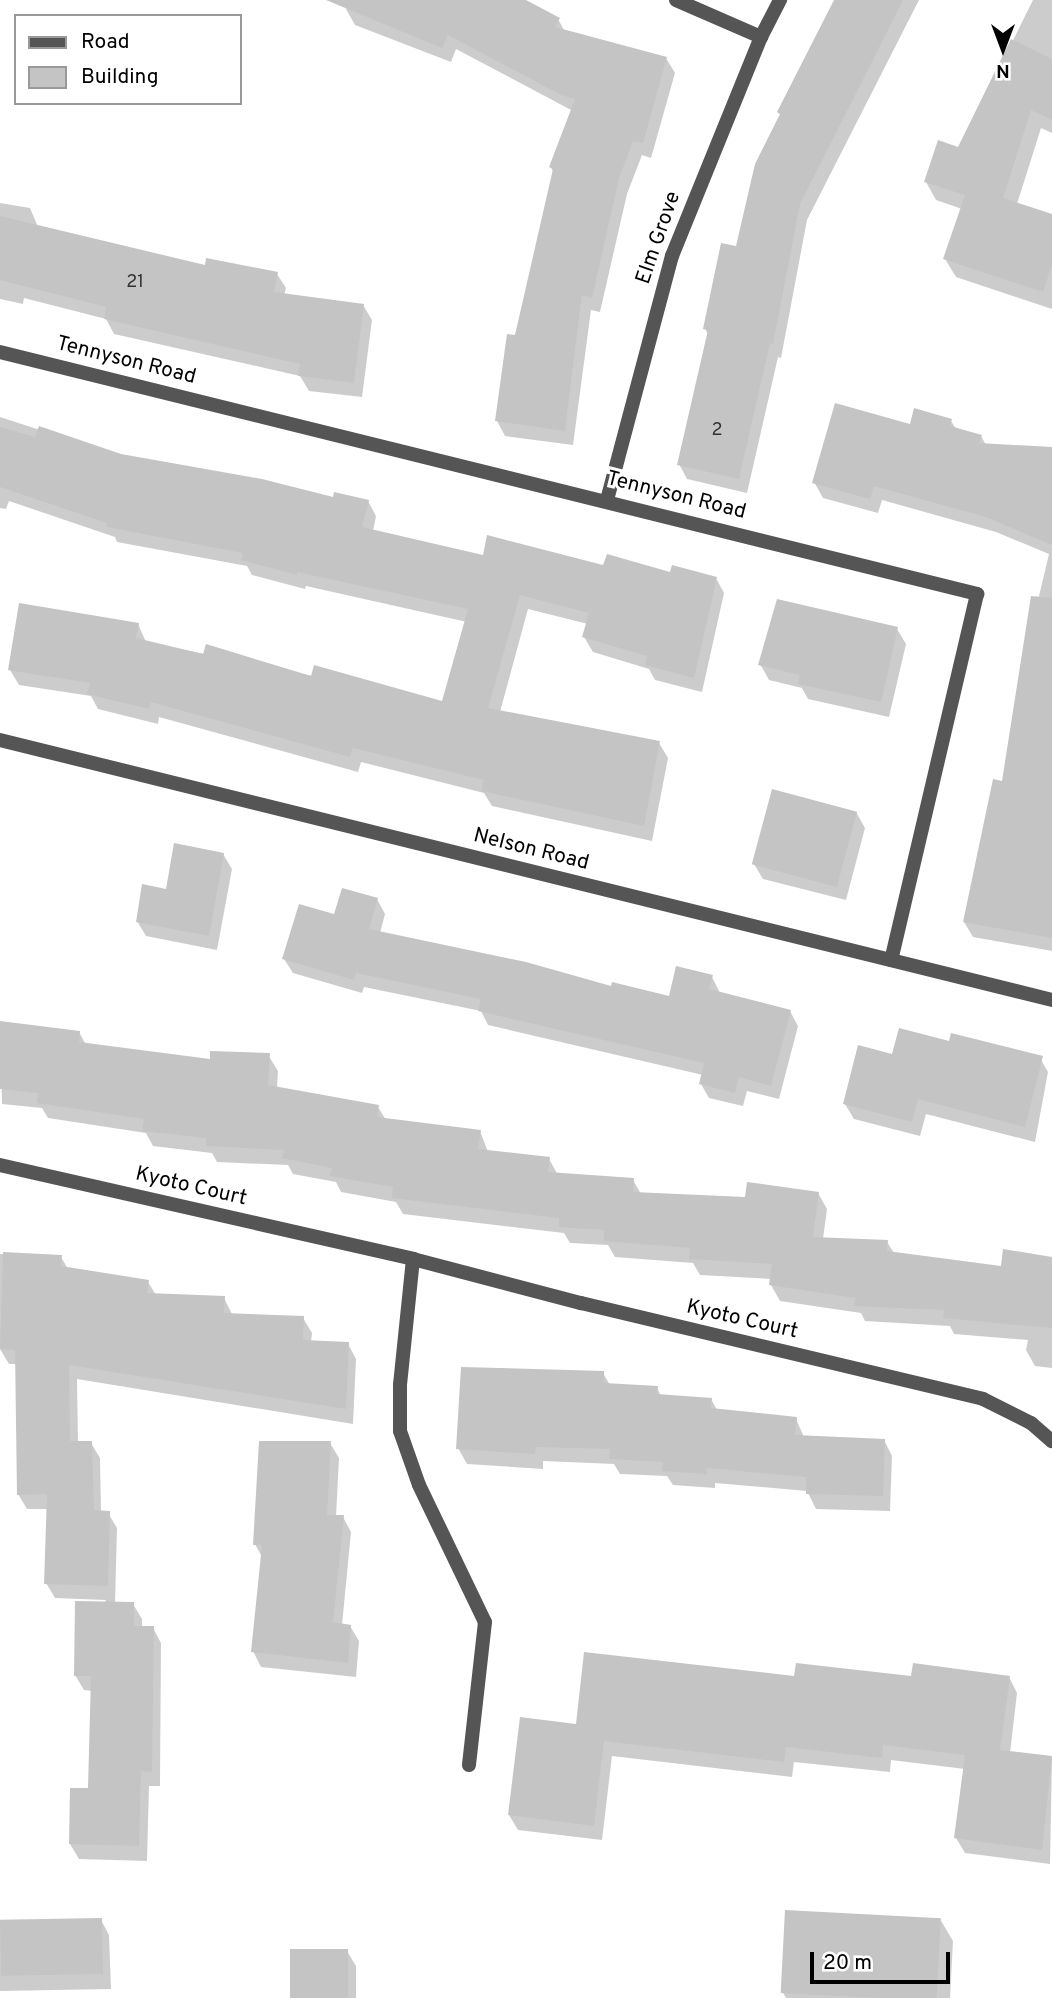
<!DOCTYPE html>
<style>
body{margin:0}
#map{position:relative;width:1052px;height:1998px;overflow:hidden;background:#fff;font-family:Overpass,sans-serif}
div>[style]{position:absolute}
[style*='--x']{left:calc(var(--x)*1px);top:calc(var(--y)*1px);width:calc(var(--w)*1px);rotate:calc(var(--a)*1deg)}
.shadow>*{inset:0;background:#0003}
.building>*{inset:0;background:#c4c4c4;transform-origin:0 0}
.minor>*{height:14px;margin:-7px;padding:0 7px;transform-origin:7px;border-radius:7px;background:#555}
span{translate:-50% -50%;white-space:nowrap;text-align:center;line-height:1.15;-webkit-text-stroke:6px #fff;paint-order:stroke}
.number-label{font-size:18px;color:#313131}
.number-label span{-webkit-text-stroke-width:0}
.street-label{font-size:21px;color:#000}
.legend{position:absolute;left:14px;top:14px;width:228px;height:91px;box-sizing:border-box;background:#fff;border:2px solid #999;margin:0;padding:9px 12px;list-style:none;font-size:21px;color:#000}
.legend li{display:flex;align-items:center;gap:14px;height:35px}
.legend b{width:35px;border:2px solid #999}
.north{position:absolute;left:968px;top:14px;width:70px;height:70px;-webkit-text-stroke:5px #fff;paint-order:stroke;rotate:180deg;font-size:19px;font-weight:700;line-height:28px;text-align:center;color:#000}
.north::after{content:'';display:block;margin:auto;width:24px;height:32px;background:#000;clip-path:polygon(50% 0,100% 100%,50% 72%,0 100%)}
.scale{position:absolute;left:810px;top:1952px;width:140px;height:32px;box-sizing:border-box;border:4px solid #000;border-top:0;padding-left:9px;font-size:21px;line-height:24px;white-space:nowrap;color:#000;-webkit-text-stroke:5px #fff;paint-order:stroke}
</style>
<div id="map">
<div class="shadow">
<div style="clip-path:polygon(350px 0,522px 0,558px 19px,565px 32px,666px 58px,675px 73px,651px 158px,642px 155px,627px 194px,600px 312px,591px 310px,573px 445px,505px 436px,497px 421px,554px 174px,551px 167px,573px 111px,456px 49px,451px 62px,355px 25px,346px 9px)"></div>
<div style="clip-path:polygon(836px 0,919px 0,807px 220px,781px 358px,778px 357px,747px 493px,687px 479px,679px 464px,708px 334px,705px 329px,738px 248px,781px 117px,779px 112px)"></div>
<div style="clip-path:polygon(1033px 0,1052px 0,1052px 133px,1041px 128px,1017px 204px,1052px 215px,1052px 309px,956px 277px,945px 259px,962px 209px,936px 200px,926px 182px,959px 149px)"></div>
<div style="clip-path:polygon(0 203px,30px 208px,38px 227px,206px 267px,277px 274px,286px 288px,284px 295px,363px 305px,372px 320px,362px 397px,309px 391px,300px 376px,114px 334px,106px 319px,24px 298px,23px 304px,0 299px)"></div>
<div style="clip-path:polygon(0 417px,120px 456px,334px 500px,368px 501px,376px 516px,373px 531px,484px 557px,716px 578px,724px 593px,702px 692px,655px 680px,649px 669px,593px 652px,584px 637px,588px 624px,528px 609px,500px 712px,659px 743px,668px 758px,652px 841px,492px 806px,484px 793px,361px 762px,358px 772px,159px 717px,158px 724px,98px 709px,91px 696px,19px 685px,10px 670px,138px 624px,146px 642px,444px 703px,467px 622px,306px 586px,305px 589px,252px 575px,247px 566px,117px 542px,115px 537px,9px 501px,6px 509px,0 508px)"></div>
<div style="clip-path:polygon(951px 421px,956px 429px,981px 436px,986px 445px,1052px 451px,1052px 951px,973px 937px,964px 922px,1003px 783px,1020px 676px,1049px 554px,996px 532px,882px 500px,878px 513px,823px 498px,814px 482px,911px 427px)"></div>
<div style="clip-path:polygon(897px 629px,906px 644px,889px 717px,808px 699px,802px 688px,769px 680px,760px 664px)"></div>
<div style="clip-path:polygon(856px 812px,865px 828px,846px 900px,763px 879px,754px 864px)"></div>
<div style="clip-path:polygon(223px 854px,232px 869px,217px 950px,146px 936px,137px 921px,167px 891px)"></div>
<div style="clip-path:polygon(377px 899px,385px 914px,380px 933px,613px 988px,670px 998px,712px 977px,720px 993px,790px 1011px,798px 1026px,779px 1099px,747px 1091px,743px 1106px,709px 1098px,701px 1084px,703px 1075px,488px 1025px,481px 1011px,364px 987px,362px 993px,293px 973px,284px 959px,335px 916px)"></div>
<div style="clip-path:polygon(0 1023px,79px 1032px,86px 1045px,211px 1061px,268px 1055px,278px 1071px,277px 1088px,378px 1107px,386px 1120px,480px 1131px,488px 1152px,549px 1159px,558px 1175px,633px 1180px,641px 1194px,747px 1199px,818px 1193px,827px 1209px,823px 1239px,887px 1242px,894px 1253px,1002px 1268px,1052px 1258px,1052px 1368px,1035px 1366px,1026px 1350px,1028px 1340px,954px 1334px,950px 1326px,865px 1321px,861px 1313px,780px 1301px,771px 1285px,771px 1279px,700px 1275px,693px 1263px,615px 1257px,608px 1245px,570px 1243px,564px 1233px,403px 1214px,396px 1202px,341px 1192px,336px 1182px,293px 1174px,288px 1165px,217px 1162px,212px 1153px,153px 1146px,146px 1133px,48px 1118px,42px 1108px,2px 1104px)"></div>
<div style="clip-path:polygon(950px 1043px,1039px 1056px,1048px 1072px,1035px 1142px,926px 1114px,920px 1136px,854px 1119px,845px 1104px,894px 1056px)"></div>
<div style="clip-path:polygon(0 1254px,61px 1257px,68px 1269px,148px 1282px,156px 1295px,224px 1298px,233px 1316px,303px 1318px,312px 1333px,311px 1342px,348px 1344px,356px 1359px,353px 1424px,77px 1379px,78px 1443px,91px 1443px,100px 1458px,101px 1512px,108px 1513px,117px 1528px,115px 1604px,133px 1604px,142px 1619px,142px 1628px,153px 1628px,161px 1643px,160px 1786px,149px 1786px,147px 1861px,79px 1859px,70px 1844px,90px 1790px,92px 1691px,84px 1690px,75px 1675px,106px 1600px,55px 1598px,46px 1583px,48px 1509px,27px 1509px,18px 1494px,17px 1364px,9px 1364px,0 1349px)"></div>
<div style="clip-path:polygon(603px 1373px,610px 1385px,657px 1388px,661px 1396px,711px 1399px,717px 1410px,796px 1419px,804px 1437px,884px 1440px,892px 1456px,890px 1511px,816px 1509px,807px 1491px,715px 1483px,715px 1488px,673px 1485px,667px 1476px,620px 1474px,614px 1464px,543px 1461px,543px 1469px,467px 1464px,458px 1448px)"></div>
<div style="clip-path:polygon(330px 1443px,339px 1458px,336px 1517px,343px 1517px,351px 1532px,342px 1625px,350px 1626px,359px 1641px,356px 1677px,261px 1667px,253px 1651px,262px 1557px,255px 1544px)"></div>
<div style="clip-path:polygon(1009px 1677px,1017px 1693px,1010px 1753px,1052px 1758px,1050px 1864px,965px 1853px,956px 1838px,965px 1769px,891px 1760px,890px 1772px,794px 1762px,792px 1777px,612px 1756px,602px 1840px,518px 1830px,509px 1815px,577px 1726px,796px 1678px)"></div>
<div style="clip-path:polygon(940px 1919px,953px 1941px,950px 1998px,786px 1998px,783px 1993px)"></div>
<div style="clip-path:polygon(101px 1920px,109px 1935px,111px 1989px,0 1991px,0 1922px)"></div>
<div style="clip-path:polygon(347px 1951px,356px 1966px,356px 1998px,292px 1998px)"></div>
</div>
<div class="building">
<div style="clip-path:polygon(326px 0,526px 0,560px 18px,555px 27px,667px 57px,643px 143px,633px 141px,619px 178px,592px 298px,582px 295px,565px 431px,495px 421px,507px 334px,515px 335px,553px 169px,549px 167px,575px 99px,561px 95px,448px 35px,442px 48px)"></div>
<div style="clip-path:polygon(834px 0,903px 0,800px 204px,773px 344px,770px 343px,739px 479px,677px 465px,708px 330px,703px 329px,721px 243px,736px 246px,755px 164px,780px 114px,777px 112px)"></div>
<div style="clip-path:polygon(1011px 39px,1052px 59px,1052px 120px,1031px 110px,1003px 198px,1052px 214px,1052px 265px,1043px 292px,943px 259px,965px 195px,924px 182px,938px 140px,958px 147px)"></div>
<div style="clip-path:polygon(0 216px,205px 265px,206px 258px,278px 272px,274px 292px,364px 304px,354px 383px,298px 376px,300px 364px,104px 319px,106px 307px,0 280px)"></div>
<div style="clip-path:polygon(835px 403px,910px 424px,914px 408px,952px 419px,950px 426px,982px 435px,979px 443px,1052px 447px,1052px 545px,986px 517px,874px 486px,870px 499px,812px 483px)"></div>
<div style="clip-path:polygon(39px 426px,121px 454px,262px 479px,333px 497px,334px 492px,369px 500px,362px 527px,483px 555px,487px 535px,603px 565px,607px 554px,670px 572px,672px 565px,717px 577px,694px 678px,645px 665px,647px 656px,582px 637px,589px 613px,520px 595px,488px 708px,660px 741px,644px 826px,481px 791px,484px 780px,353px 748px,350px 757px,151px 702px,149px 709px,87px 694px,90px 683px,8px 670px,19px 603px,139px 623px,136px 638px,203px 654px,206px 644px,311px 676px,314px 665px,442px 701px,468px 609px,297px 572px,297px 575px,241px 560px,243px 553px,107px 527px,107px 523px,0 487px,0 427px,35px 437px)"></div>
<div style="clip-path:polygon(1031px 596px,1052px 598px,1052px 938px,963px 922px,993px 779px,1002px 781px)"></div>
<div style="clip-path:polygon(777px 599px,898px 627px,881px 702px,798px 684px,800px 675px,758px 665px)"></div>
<div style="left:772px;top:789px;width:88px;height:78px;rotate:15deg"></div>
<div style="clip-path:polygon(174px 843px,224px 853px,209px 936px,136px 922px,142px 884px,166px 889px)"></div>
<div style="clip-path:polygon(342px 888px,378px 898px,369px 929px,526px 962px,611px 986px,612px 982px,669px 996px,676px 966px,713px 975px,709px 989px,791px 1010px,771px 1086px,739px 1077px,735px 1093px,699px 1084px,704px 1063px,478px 1011px,481px 999px,356px 973px,354px 980px,282px 959px,299px 904px,334px 914px)"></div>
<div style="clip-path:polygon(0 1021px,80px 1031px,79px 1042px,210px 1059px,210px 1051px,270px 1053px,268px 1085px,379px 1105px,377px 1117px,481px 1130px,478px 1149px,550px 1157px,548px 1172px,634px 1178px,633px 1192px,745px 1197px,747px 1182px,819px 1192px,813px 1237px,888px 1240px,887px 1251px,1001px 1266px,1003px 1249px,1052px 1257px,1052px 1328px,943px 1318px,944px 1310px,854px 1306px,855px 1298px,769px 1285px,772px 1264px,689px 1259px,690px 1248px,604px 1241px,604px 1230px,559px 1227px,559px 1218px,392px 1198px,393px 1187px,330px 1176px,332px 1168px,282px 1158px,284px 1150px,206px 1146px,206px 1138px,142px 1131px,144px 1119px,37px 1103px,38px 1093px,0 1089px)"></div>
<div style="clip-path:polygon(899px 1028px,949px 1041px,951px 1033px,1043px 1056px,1025px 1127px,918px 1099px,912px 1122px,843px 1104px,858px 1045px,892px 1054px)"></div>
<div style="clip-path:polygon(3px 1252px,62px 1255px,61px 1266px,149px 1280px,147px 1293px,225px 1296px,224px 1313px,304px 1316px,303px 1340px,349px 1342px,346px 1409px,69px 1365px,70px 1441px,92px 1441px,94px 1510px,110px 1511px,108px 1586px,44px 1584px,47px 1494px,17px 1495px,15px 1350px,0 1349px)"></div>
<div style="clip-path:polygon(461px 1367px,604px 1371px,604px 1383px,658px 1386px,657px 1394px,712px 1398px,711px 1408px,797px 1417px,795px 1435px,885px 1439px,883px 1496px,806px 1494px,806px 1477px,707px 1468px,707px 1474px,662px 1471px,663px 1462px,609px 1459px,610px 1449px,536px 1447px,535px 1454px,456px 1449px)"></div>
<div style="clip-path:polygon(259px 1441px,331px 1441px,327px 1515px,344px 1515px,333px 1622px,351px 1625px,348px 1663px,251px 1652px,262px 1545px,253px 1545px)"></div>
<div style="clip-path:polygon(75px 1601px,134px 1602px,134px 1626px,154px 1626px,152px 1772px,141px 1771px,139px 1846px,69px 1844px,70px 1788px,88px 1788px,91px 1676px,74px 1676px)"></div>
<div style="clip-path:polygon(584px 1652px,794px 1676px,796px 1663px,911px 1676px,913px 1663px,1010px 1676px,1000px 1750px,1052px 1756px,1042px 1850px,954px 1838px,965px 1755px,883px 1745px,882px 1758px,786px 1747px,784px 1762px,604px 1741px,594px 1826px,508px 1815px,520px 1717px,576px 1724px)"></div>
<div style="left:785px;top:1910px;width:156px;height:83px;rotate:3deg"></div>
<div style="left:102px;top:1918px;width:56px;height:102px;rotate:89deg"></div>
<div style="left:290px;top:1949px;width:58px;height:49px"></div>
</div>
<div class="minor">
<div style="--x:676;--y:0;--w:93;--a:23.5"></div>
<div style="--x:0;--y:352;--w:1007;--a:13.91"></div>
<div style="--x:977;--y:594;--w:376;--a:103.2"></div>
<div style="--x:607;--y:500;--w:253;--a:-75.1"></div>
<div style="--x:672;--y:256;--w:236;--a:-67.9"></div>
<div style="--x:761;--y:37;--w:42;--a:-62.8"></div>
<div style="--x:0;--y:740;--w:1084;--a:13.88"></div>
<div style="--x:0;--y:1165;--w:424;--a:12.8"></div>
<div style="--x:413;--y:1259;--w:174;--a:14.7"></div>
<div style="--x:581;--y:1303;--w:413;--a:13.4"></div>
<div style="--x:983;--y:1399;--w:54;--a:26.6"></div>
<div style="--x:1031;--y:1423;--w:28;--a:41"></div>
<div style="--x:413;--y:1259;--w:127;--a:95.9"></div>
<div style="--x:400;--y:1385;--w:46;--a:90"></div>
<div style="--x:400;--y:1431;--w:57;--a:70.6"></div>
<div style="--x:419;--y:1485;--w:152;--a:64.3"></div>
<div style="--x:485;--y:1622;--w:144;--a:96.4"></div>
</div>
<div class="number-label">
<span style="left:135px;top:283px">21</span>
<span style="left:717px;top:431px">2</span>
</div>
<div class="street-label">
<span style="left:659px;top:238px;rotate:-71deg">Elm Grove</span>
<span style="left:126px;top:361px;rotate:14deg">Tennyson Road</span>
<span style="left:676px;top:496px;rotate:14deg">Tennyson Road</span>
<span style="left:531px;top:850px;rotate:14deg">Nelson Road</span>
<span style="left:191px;top:1187px;rotate:13deg">Kyoto Court</span>
<span style="left:742px;top:1320px;rotate:13deg">Kyoto Court</span>
</div>
<ul class="legend">
<li><b style="height:9px;background:#555"></b>Road</li>
<li><b style="height:19px;background:#c4c4c4"></b>Building</li>
</ul>
<div class="north">N</div>
<div class="scale">20 m</div>
</div>
